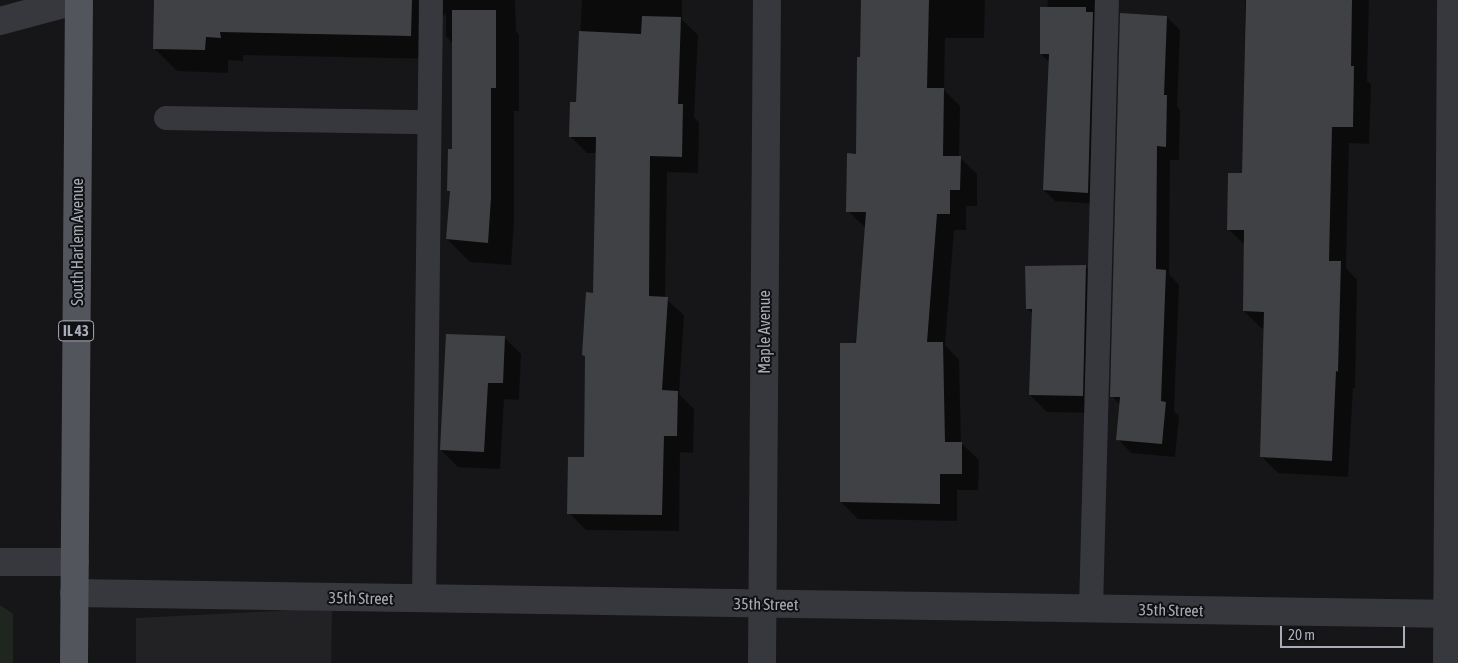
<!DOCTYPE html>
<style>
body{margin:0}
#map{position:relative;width:1458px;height:663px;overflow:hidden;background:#161618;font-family:"Asap Condensed",sans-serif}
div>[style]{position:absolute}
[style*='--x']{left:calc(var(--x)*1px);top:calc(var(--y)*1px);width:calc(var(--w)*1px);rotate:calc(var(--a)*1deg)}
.built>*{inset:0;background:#222225}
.green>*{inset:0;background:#1e261f}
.shadow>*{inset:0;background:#0007}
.building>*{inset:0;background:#404145}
.lane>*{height:24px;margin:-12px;padding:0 12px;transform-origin:12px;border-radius:12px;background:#37383d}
.street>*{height:28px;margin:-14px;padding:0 14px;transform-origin:14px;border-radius:14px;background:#37383d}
.primary>*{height:28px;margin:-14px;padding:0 14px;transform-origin:14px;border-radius:14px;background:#53555c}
span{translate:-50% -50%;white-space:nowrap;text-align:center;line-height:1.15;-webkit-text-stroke:4px #111113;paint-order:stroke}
.shield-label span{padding:1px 4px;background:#111113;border:1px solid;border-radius:4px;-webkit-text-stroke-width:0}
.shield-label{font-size:15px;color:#a8adb8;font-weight:700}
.street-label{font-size:16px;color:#a8adb8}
.scale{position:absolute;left:1280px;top:626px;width:125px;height:22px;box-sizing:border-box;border:2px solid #a8adb8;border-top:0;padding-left:6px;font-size:15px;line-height:18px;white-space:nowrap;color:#a8adb8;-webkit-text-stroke:4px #111113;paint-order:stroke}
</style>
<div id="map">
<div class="built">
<div style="clip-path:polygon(332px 608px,331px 663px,136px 663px,136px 618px)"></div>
</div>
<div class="green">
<div style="clip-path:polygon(0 605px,13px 614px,13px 663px,0 663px)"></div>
</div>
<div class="shadow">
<div style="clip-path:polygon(155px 0,515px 0,516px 31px,519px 35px,519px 111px,514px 111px,514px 222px,511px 265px,470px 262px,447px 239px,451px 193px,448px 190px,453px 150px,453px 44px,446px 36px,446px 13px,442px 17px,440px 59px,243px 55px,243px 61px,228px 60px,228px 73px,177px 71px,154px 48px)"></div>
<div style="clip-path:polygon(582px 0,682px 0,682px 20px,698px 35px,694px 117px,699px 122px,698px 173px,667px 172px,665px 298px,684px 315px,679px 394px,694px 409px,693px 453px,680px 452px,679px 531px,586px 530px,569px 513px,585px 458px,586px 358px,584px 355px,594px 294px,597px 153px,587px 153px,570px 136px,577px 104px)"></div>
<div style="clip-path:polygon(862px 0,985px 0,984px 38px,945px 38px,944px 90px,960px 106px,959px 157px,977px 174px,977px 206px,966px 206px,966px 230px,954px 230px,945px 345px,959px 360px,961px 443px,979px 460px,978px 490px,957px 490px,957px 521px,858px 519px,841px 502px,866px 228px,848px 211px,857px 155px)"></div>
<div style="clip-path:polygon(1048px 0,1098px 0,1099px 204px,1055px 201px,1044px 190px,1050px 63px,1041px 54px)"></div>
<div style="clip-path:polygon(1245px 0,1369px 0,1367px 81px,1371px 84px,1369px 144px,1349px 143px,1346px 268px,1357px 280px,1355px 388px,1353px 388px,1348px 477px,1278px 473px,1261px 456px,1265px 328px,1261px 328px,1244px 311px,1245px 245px,1228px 229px,1244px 175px)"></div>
<div style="clip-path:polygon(1167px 17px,1180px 30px,1177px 107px,1180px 110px,1179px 160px,1170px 160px,1169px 274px,1179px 285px,1174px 411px,1179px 416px,1175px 457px,1131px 453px,1118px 439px,1121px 406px,1112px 396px)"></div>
<div style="clip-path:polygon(1086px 267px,1103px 284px,1099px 413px,1047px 412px,1030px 395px,1033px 314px,1027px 309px)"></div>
<div style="clip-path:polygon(504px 337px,521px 354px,519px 400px,504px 399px,500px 469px,458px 467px,441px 450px)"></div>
</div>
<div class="building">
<div style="clip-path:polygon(154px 0,412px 0,411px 36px,220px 32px,221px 38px,206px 37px,205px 50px,153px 49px)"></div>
<div style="clip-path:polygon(861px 0,929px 0,927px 88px,944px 88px,943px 156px,961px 156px,960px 190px,950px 190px,950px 214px,937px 214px,927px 342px,943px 342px,945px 442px,962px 442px,962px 474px,940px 474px,940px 504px,840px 502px,840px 343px,856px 343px,866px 212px,846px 212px,847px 153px,856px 154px,857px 57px,860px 57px)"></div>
<div style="clip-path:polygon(1246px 0,1352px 0,1351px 66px,1354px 66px,1353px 127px,1332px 127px,1329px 261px,1341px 261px,1338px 372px,1336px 371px,1332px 461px,1260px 457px,1264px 312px,1243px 311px,1244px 230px,1227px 230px,1228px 173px,1242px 173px)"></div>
<div style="clip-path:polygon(1040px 7px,1086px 7px,1086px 12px,1093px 12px,1088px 193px,1043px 190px,1049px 54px,1040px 54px)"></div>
<div style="clip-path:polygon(452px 10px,496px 10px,496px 88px,491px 88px,491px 198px,488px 243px,446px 239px,450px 191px,447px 191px,448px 149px,452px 149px)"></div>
<div style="clip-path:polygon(1120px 13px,1167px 16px,1164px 95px,1167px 95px,1166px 147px,1157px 146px,1156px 269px,1166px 270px,1161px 401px,1166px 402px,1162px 444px,1116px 440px,1120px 397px,1110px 397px)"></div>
<div style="clip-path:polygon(642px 16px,681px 17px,678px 104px,683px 104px,682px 157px,650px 156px,649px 296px,668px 297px,662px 390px,678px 391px,677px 436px,664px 436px,662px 515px,567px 514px,568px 457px,584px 457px,585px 356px,582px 355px,586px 292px,593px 293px,596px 137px,569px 137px,570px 102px,576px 102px,579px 31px,641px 34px)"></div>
<div style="clip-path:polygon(1086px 265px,1083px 396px,1029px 395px,1032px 309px,1026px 309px,1025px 266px)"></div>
<div style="clip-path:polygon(446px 334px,505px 336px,503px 383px,488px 383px,484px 452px,440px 450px)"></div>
</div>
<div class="lane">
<div style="--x:166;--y:118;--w:263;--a:0.9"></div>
<div style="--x:424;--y:599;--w:599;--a:-89.33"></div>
<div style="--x:1091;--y:609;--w:609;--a:-88.5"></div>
</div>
<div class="street">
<div style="--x:0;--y:21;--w:81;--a:-15.1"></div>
<div style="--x:0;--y:562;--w:75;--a:0"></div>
<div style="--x:74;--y:593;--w:1384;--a:0.87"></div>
<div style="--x:762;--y:663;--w:663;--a:-89.57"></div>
<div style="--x:1447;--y:663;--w:663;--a:-89.65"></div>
</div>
<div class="primary">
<div style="--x:74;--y:663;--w:663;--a:-89.57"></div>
</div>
<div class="shield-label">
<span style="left:76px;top:331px">IL 43</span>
</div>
<div class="street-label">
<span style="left:77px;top:242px;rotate:-90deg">South Harlem Avenue</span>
<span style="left:764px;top:332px;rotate:-90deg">Maple Avenue</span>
<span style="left:361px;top:598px;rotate:1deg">35th Street</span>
<span style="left:766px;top:604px;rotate:1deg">35th Street</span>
<span style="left:1171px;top:610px;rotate:1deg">35th Street</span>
</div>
<div class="scale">20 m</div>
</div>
